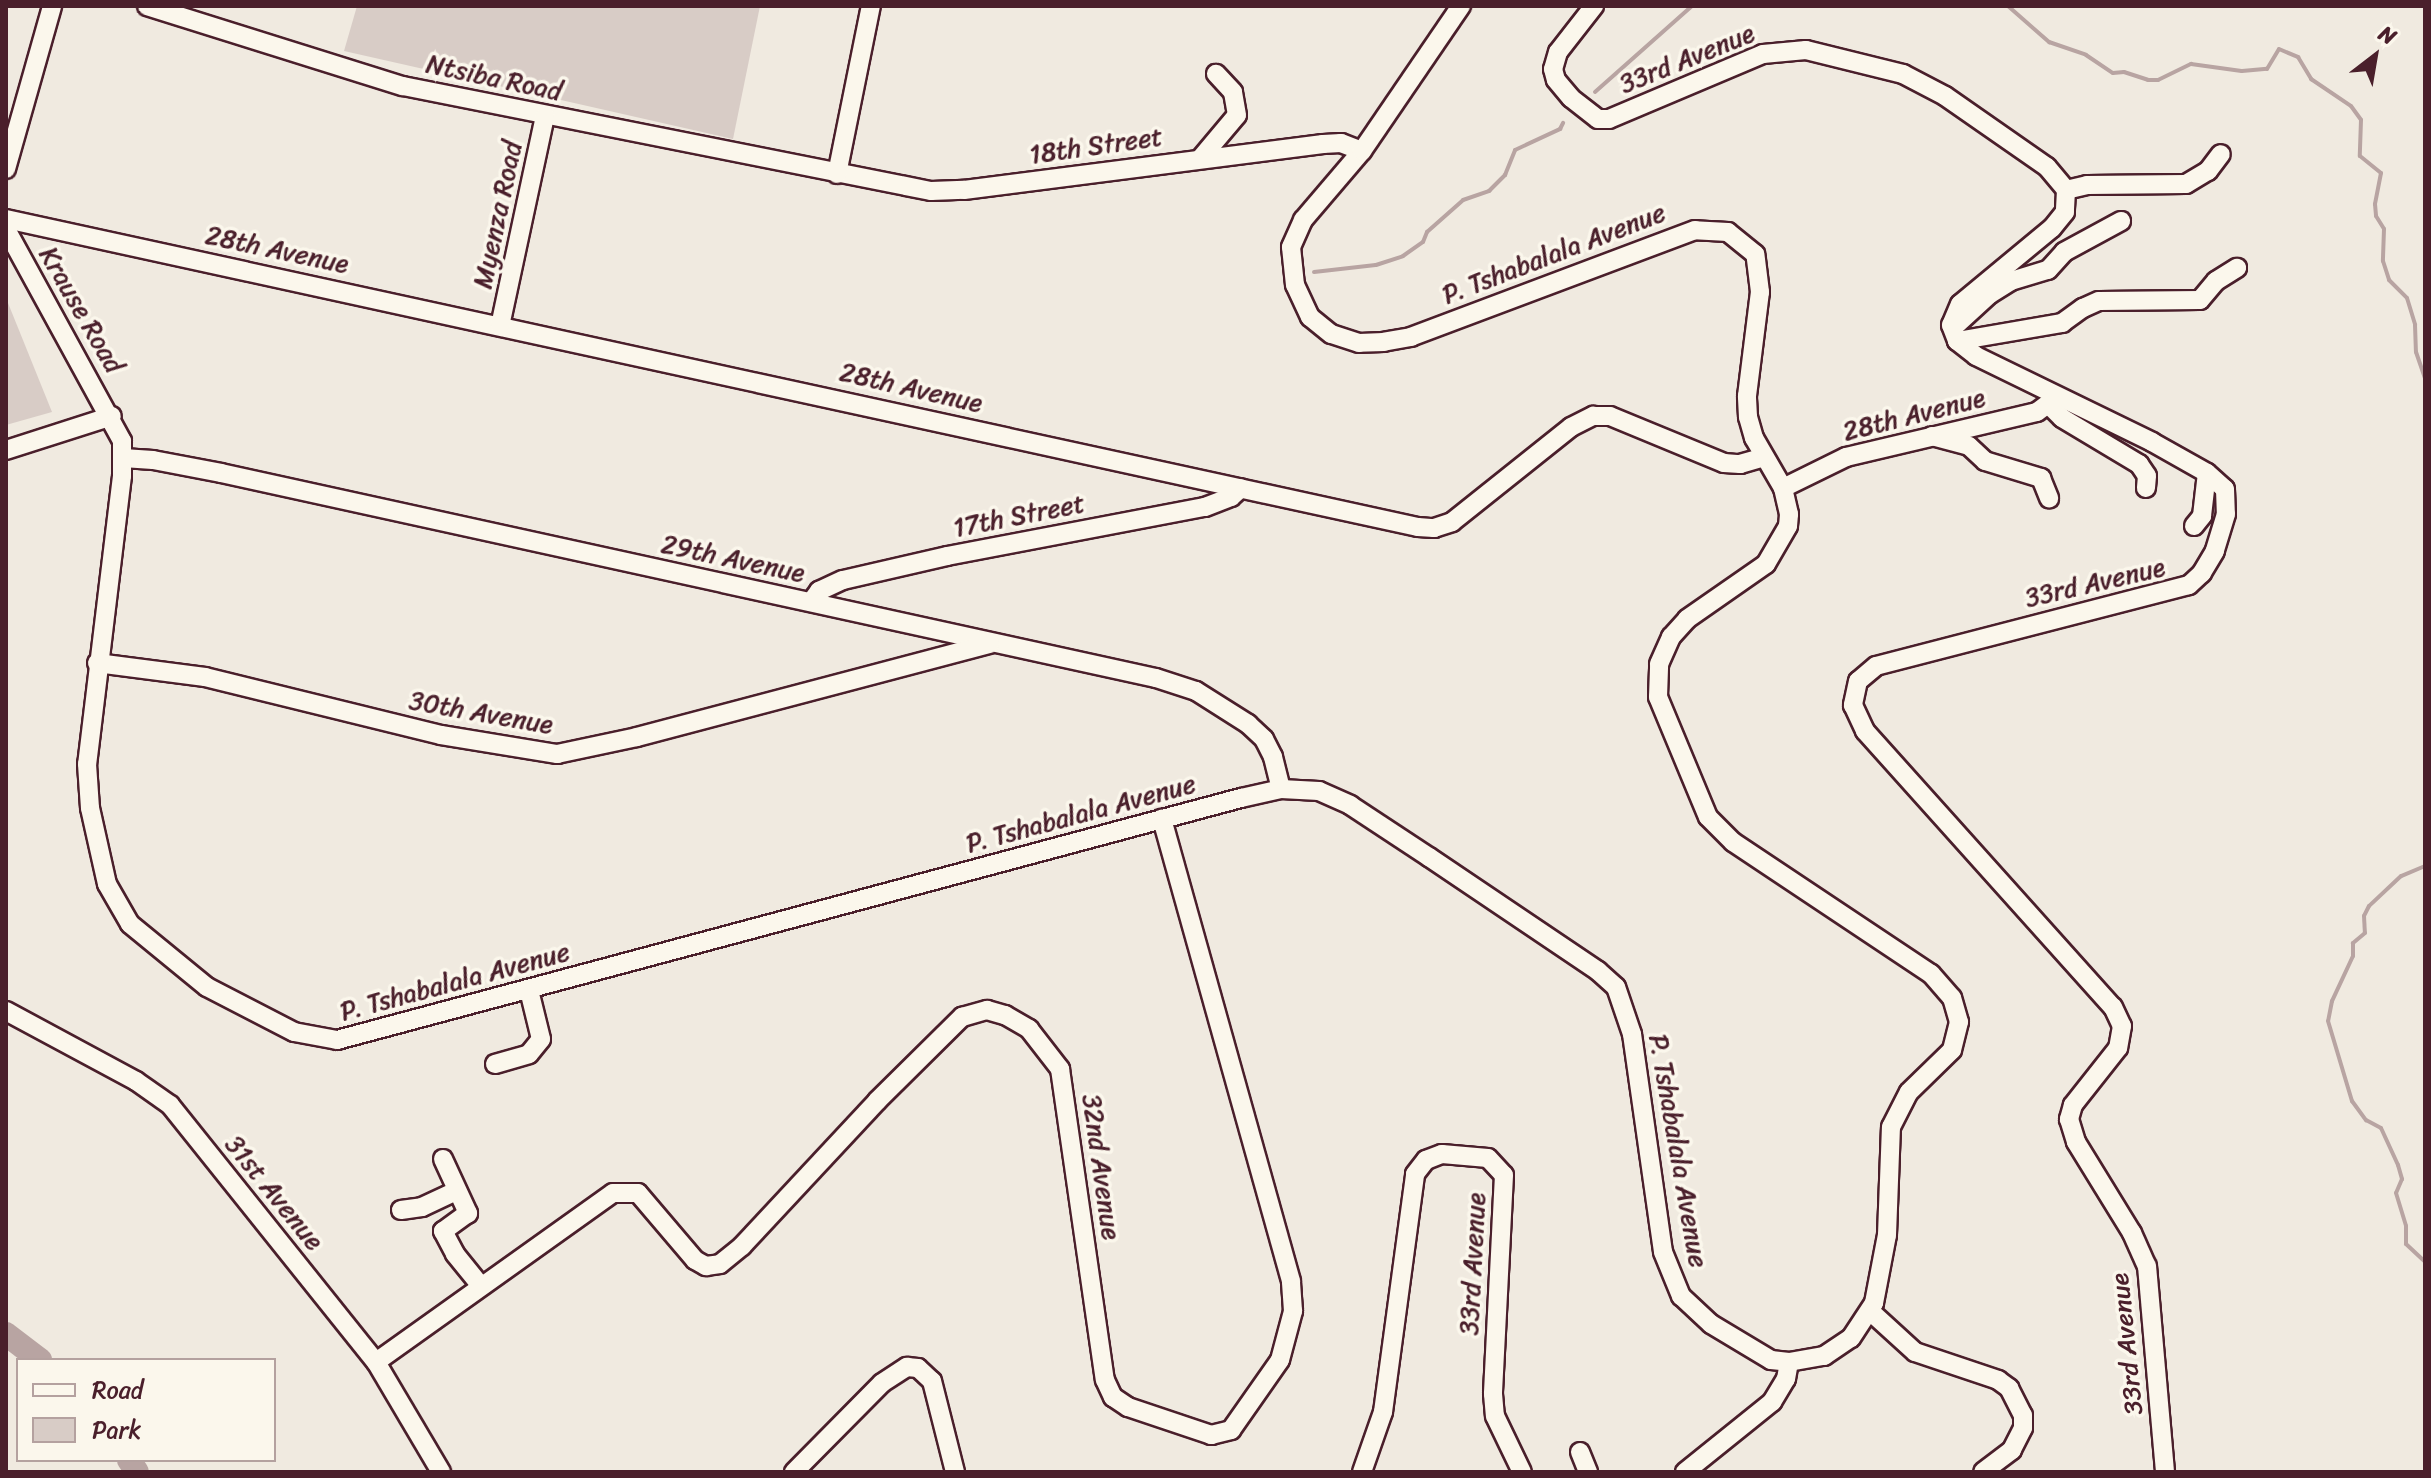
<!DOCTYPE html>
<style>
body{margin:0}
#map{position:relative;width:2431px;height:1478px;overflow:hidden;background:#f0eae0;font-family:Sriracha,sans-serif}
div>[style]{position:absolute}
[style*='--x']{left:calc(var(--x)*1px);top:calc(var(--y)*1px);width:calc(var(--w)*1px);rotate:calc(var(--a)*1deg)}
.green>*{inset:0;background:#d8ccc6}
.stream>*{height:4px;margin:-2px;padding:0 2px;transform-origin:2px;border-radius:2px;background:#b8a4a2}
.river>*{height:24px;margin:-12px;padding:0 12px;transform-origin:12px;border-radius:12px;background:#b8a4a2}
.roads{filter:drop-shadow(2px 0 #4a1f2b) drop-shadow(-2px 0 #4a1f2b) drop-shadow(0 2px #4a1f2b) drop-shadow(0 -2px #4a1f2b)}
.minor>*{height:18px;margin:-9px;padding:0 9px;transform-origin:9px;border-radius:9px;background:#fbf7ec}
span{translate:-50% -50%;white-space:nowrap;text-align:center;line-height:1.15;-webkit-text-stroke:7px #fbf7ec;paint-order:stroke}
.street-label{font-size:26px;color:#4a1f2b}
.frame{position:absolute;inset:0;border:8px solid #4a1f2b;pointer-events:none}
.legend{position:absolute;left:16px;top:1358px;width:260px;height:104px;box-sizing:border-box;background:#fbf7ec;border:2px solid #b4a19f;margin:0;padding:10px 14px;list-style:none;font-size:24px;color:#4a1f2b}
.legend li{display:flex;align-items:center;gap:16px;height:40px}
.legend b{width:40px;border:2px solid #b4a19f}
.north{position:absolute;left:2335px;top:16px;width:80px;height:80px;-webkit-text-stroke:6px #fbf7ec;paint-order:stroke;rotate:31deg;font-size:22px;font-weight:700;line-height:32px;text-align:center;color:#4a1f2b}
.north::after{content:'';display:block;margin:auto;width:28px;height:36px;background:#4a1f2b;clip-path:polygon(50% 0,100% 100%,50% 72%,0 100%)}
</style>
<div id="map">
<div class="green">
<div style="clip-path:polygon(357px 6px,760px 6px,733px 139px,344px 51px)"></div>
<div style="clip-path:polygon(6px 298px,52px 412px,6px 425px)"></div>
</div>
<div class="stream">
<div style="--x:2008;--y:6;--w:55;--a:41.3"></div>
<div style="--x:2049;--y:42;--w:39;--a:19"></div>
<div style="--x:2086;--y:55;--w:32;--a:34"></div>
<div style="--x:2113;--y:73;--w:11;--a:-5"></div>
<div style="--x:2124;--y:72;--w:25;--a:18"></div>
<div style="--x:2148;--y:80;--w:10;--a:0"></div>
<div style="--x:2158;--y:80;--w:37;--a:-26"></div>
<div style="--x:2191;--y:64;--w:51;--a:7.8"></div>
<div style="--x:2242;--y:71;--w:25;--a:-5"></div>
<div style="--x:2267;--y:69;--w:23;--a:-59"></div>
<div style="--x:2279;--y:49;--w:21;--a:23"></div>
<div style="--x:2298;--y:57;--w:26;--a:59"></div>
<div style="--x:2311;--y:79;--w:48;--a:34"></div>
<div style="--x:2351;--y:106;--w:17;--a:54"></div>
<div style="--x:2361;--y:120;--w:36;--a:92"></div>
<div style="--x:2360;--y:156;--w:27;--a:39"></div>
<div style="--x:2381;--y:173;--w:32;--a:101"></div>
<div style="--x:2375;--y:204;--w:12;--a:85"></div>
<div style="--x:2376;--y:216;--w:15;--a:58"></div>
<div style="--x:2384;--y:229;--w:32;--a:92"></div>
<div style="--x:2383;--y:261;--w:20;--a:72"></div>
<div style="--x:2389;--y:280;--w:25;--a:45"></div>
<div style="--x:2407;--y:298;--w:28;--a:73"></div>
<div style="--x:2415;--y:325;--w:27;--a:88"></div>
<div style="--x:2416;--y:352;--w:28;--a:71"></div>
<div style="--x:1595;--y:92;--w:130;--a:-41.6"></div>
<div style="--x:1314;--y:272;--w:62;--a:-6.4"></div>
<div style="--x:1376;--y:265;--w:28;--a:-18"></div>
<div style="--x:1403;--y:256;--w:24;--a:-35"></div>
<div style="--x:1423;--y:242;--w:11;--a:-68"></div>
<div style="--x:1427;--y:232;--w:48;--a:-41.6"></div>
<div style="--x:1463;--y:200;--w:28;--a:-19"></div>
<div style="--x:1489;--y:191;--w:23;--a:-45"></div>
<div style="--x:1505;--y:175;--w:27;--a:-68"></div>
<div style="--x:1515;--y:150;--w:50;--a:-25"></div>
<div style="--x:1560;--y:129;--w:7;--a:-63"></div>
<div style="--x:2425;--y:866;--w:26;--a:157"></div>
<div style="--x:2401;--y:876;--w:44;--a:136.8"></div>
<div style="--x:2369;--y:906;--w:11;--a:117"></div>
<div style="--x:2364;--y:916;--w:17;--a:87"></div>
<div style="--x:2365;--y:933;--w:16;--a:140"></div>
<div style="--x:2353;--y:943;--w:13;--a:90"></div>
<div style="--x:2353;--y:956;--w:50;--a:115"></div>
<div style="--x:2332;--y:1001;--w:20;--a:101"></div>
<div style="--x:2328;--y:1021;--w:84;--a:73.3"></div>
<div style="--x:2352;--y:1101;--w:24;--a:54"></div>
<div style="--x:2366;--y:1120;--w:17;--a:28"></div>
<div style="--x:2381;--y:1128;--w:41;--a:65.3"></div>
<div style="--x:2398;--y:1165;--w:15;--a:74"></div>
<div style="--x:2402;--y:1179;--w:15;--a:113"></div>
<div style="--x:2396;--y:1193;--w:34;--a:73"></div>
<div style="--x:2406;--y:1226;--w:18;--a:90"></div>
<div style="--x:2406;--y:1244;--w:26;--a:43"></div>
</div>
<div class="river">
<div style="--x:6;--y:1334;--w:43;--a:37.4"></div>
<div style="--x:129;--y:1460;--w:14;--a:56"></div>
</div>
<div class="roads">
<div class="minor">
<div style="--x:147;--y:6;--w:268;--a:17.4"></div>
<div style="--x:403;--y:86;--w:538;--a:11.25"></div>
<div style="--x:931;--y:191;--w:33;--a:-2"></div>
<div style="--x:964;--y:190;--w:362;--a:-7.3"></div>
<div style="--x:1323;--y:144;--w:18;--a:-3"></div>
<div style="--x:1341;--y:143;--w:22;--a:21"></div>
<div style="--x:1594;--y:6;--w:58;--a:128"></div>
<div style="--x:1558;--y:52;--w:18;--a:106"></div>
<div style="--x:1553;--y:69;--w:11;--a:75"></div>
<div style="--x:1556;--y:80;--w:23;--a:50"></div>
<div style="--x:1571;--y:98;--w:34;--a:38"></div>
<div style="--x:1598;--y:119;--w:11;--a:0"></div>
<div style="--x:1609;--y:119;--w:167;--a:-22.9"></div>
<div style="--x:1763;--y:54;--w:43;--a:-5.3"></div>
<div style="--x:1806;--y:50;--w:100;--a:13.9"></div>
<div style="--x:1903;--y:74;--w:47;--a:27.6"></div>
<div style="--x:1945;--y:96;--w:124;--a:34.8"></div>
<div style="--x:2047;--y:167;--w:30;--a:50"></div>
<div style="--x:2066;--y:190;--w:22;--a:93"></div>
<div style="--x:2065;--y:212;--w:21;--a:129"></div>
<div style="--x:2052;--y:228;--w:119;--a:140.4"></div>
<div style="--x:1960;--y:304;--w:23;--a:113"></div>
<div style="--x:1951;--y:325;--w:17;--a:69"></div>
<div style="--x:1957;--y:341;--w:24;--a:38"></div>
<div style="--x:1976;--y:356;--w:196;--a:26"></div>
<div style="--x:2152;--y:442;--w:63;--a:29.4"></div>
<div style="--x:2207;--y:473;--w:24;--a:42"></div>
<div style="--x:2225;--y:489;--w:25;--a:88"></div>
<div style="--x:2226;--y:514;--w:39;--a:107"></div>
<div style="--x:2215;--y:551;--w:26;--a:121"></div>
<div style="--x:2202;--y:573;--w:18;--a:137"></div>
<div style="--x:2189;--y:585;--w:323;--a:165.5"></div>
<div style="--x:1876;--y:666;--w:23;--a:140"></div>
<div style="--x:1858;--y:681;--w:25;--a:102"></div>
<div style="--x:1853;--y:705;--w:29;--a:65"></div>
<div style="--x:1865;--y:731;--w:371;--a:48.1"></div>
<div style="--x:2113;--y:1007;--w:21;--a:65"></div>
<div style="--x:2122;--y:1026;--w:22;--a:100"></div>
<div style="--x:2118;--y:1048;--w:73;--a:128.3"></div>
<div style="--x:2073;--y:1105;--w:15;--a:106"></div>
<div style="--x:2069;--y:1119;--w:24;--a:73"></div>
<div style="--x:2076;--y:1142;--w:107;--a:58.4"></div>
<div style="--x:2132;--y:1233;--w:36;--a:66"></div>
<div style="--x:2147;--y:1266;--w:207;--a:85"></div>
<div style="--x:1200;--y:159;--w:57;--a:-49.9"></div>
<div style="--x:1237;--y:115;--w:23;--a:-100"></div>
<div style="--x:1233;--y:92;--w:25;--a:-133"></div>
<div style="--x:6;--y:169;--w:169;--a:-74.2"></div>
<div style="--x:837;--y:174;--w:171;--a:-78.6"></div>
<div style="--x:2066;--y:190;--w:22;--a:-13"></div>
<div style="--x:2087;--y:185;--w:99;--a:-0.6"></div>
<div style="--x:2186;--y:184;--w:26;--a:-31"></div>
<div style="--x:2208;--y:171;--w:21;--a:-53"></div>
<div style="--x:6;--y:219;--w:1445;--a:12.31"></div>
<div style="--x:1418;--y:527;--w:16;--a:4"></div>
<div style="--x:1434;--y:528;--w:19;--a:-18"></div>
<div style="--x:1452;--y:522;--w:152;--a:-38.6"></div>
<div style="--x:1571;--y:427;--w:25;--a:-27"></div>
<div style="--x:1593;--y:416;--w:17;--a:0"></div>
<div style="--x:1610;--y:416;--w:123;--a:22.4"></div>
<div style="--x:1724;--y:463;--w:16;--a:4"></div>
<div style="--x:1740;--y:464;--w:25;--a:-16"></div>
<div style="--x:6;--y:229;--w:242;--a:61.3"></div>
<div style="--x:122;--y:441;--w:35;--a:90"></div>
<div style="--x:122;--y:476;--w:290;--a:96.9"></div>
<div style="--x:87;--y:764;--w:44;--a:86.1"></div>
<div style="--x:90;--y:808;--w:78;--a:77.4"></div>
<div style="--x:107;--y:884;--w:46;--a:60.1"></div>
<div style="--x:130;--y:924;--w:99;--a:39.3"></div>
<div style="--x:207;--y:987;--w:98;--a:27.3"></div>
<div style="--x:294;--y:1032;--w:44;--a:10.5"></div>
<div style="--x:337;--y:1040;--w:936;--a:-14.99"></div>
<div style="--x:1241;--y:798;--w:41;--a:-12.7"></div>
<div style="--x:1281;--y:789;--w:38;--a:3"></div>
<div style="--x:1319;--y:791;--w:34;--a:24"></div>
<div style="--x:1350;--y:805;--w:95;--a:33.4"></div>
<div style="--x:1429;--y:857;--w:204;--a:34"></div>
<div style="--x:1598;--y:971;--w:24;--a:42"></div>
<div style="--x:1616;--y:987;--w:50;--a:71.2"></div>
<div style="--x:1632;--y:1034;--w:220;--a:81.9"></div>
<div style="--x:1663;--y:1252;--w:48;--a:67.8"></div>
<div style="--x:1681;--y:1296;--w:41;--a:43"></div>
<div style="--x:1711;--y:1324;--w:70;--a:31"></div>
<div style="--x:1771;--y:1360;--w:18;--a:6"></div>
<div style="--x:1789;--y:1362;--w:36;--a:-10"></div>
<div style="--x:1824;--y:1356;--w:32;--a:-34"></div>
<div style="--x:1851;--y:1338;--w:42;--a:-56.7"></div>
<div style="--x:1874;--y:1303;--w:69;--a:-79.2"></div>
<div style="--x:1887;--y:1235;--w:108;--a:-87.9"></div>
<div style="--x:1891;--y:1127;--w:39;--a:-63"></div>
<div style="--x:1909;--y:1092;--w:60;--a:-44.3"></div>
<div style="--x:1952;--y:1050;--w:29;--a:-76"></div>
<div style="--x:1959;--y:1022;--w:25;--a:-106"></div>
<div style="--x:1952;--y:998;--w:32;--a:-131"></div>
<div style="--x:1931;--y:974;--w:238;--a:-146.3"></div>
<div style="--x:1733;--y:842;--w:35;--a:-135"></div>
<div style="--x:1708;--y:817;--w:130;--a:-112.6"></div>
<div style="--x:1658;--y:697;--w:33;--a:-88"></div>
<div style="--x:1659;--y:664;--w:30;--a:-66"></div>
<div style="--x:1671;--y:637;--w:24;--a:-48"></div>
<div style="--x:1687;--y:619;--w:96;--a:-34.8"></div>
<div style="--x:1766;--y:564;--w:44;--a:-59.9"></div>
<div style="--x:1788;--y:526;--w:12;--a:-85"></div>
<div style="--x:1789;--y:514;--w:27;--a:-103"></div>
<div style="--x:1783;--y:488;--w:58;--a:-120.1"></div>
<div style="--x:1754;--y:438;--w:22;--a:-106"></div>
<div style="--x:1748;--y:417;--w:21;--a:-93"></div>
<div style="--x:1747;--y:396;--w:105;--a:-82.9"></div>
<div style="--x:1760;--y:292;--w:38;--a:-97"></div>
<div style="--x:1755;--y:254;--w:35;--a:-141"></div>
<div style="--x:1728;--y:232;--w:33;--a:-177"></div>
<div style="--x:1695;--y:230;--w:303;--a:159.4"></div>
<div style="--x:1411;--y:337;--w:27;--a:170"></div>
<div style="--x:1384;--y:342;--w:25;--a:178"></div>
<div style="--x:1359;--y:343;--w:29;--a:-162"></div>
<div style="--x:1331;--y:334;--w:27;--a:-141"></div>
<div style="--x:1310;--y:317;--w:35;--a:-115"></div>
<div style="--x:1295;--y:285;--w:38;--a:-96"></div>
<div style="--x:1291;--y:247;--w:30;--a:-66"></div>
<div style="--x:1303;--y:220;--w:91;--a:-49.5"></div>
<div style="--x:1362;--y:151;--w:176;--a:-55.7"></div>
<div style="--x:500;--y:326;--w:215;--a:-77.9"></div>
<div style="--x:1953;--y:328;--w:50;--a:-42.6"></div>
<div style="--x:1990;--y:294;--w:25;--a:-32"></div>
<div style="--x:2011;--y:281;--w:39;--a:-17"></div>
<div style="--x:2048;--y:270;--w:24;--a:-48"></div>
<div style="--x:2064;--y:252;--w:65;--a:-28.5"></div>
<div style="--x:1957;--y:341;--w:107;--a:-9.7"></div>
<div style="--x:2062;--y:323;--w:26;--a:-36"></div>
<div style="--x:2083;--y:308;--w:17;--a:-24"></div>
<div style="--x:2099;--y:301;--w:101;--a:-0.6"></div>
<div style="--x:2200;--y:300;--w:25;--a:-50"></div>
<div style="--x:2216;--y:281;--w:25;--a:-32"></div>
<div style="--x:2049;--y:405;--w:18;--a:45"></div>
<div style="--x:2062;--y:418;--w:90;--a:30.9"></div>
<div style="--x:2139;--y:464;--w:14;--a:56"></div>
<div style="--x:2147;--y:476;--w:12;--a:95"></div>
<div style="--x:1932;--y:436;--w:38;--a:15"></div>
<div style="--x:1969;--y:446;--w:22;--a:43"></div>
<div style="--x:1985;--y:461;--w:59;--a:16.9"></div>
<div style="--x:2041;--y:478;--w:22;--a:68"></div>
<div style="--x:6;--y:450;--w:111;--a:-17.8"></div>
<div style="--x:123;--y:458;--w:30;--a:4"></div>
<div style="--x:153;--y:460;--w:69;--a:10.8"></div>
<div style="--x:221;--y:473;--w:957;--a:12.37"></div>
<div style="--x:1156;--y:678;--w:42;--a:18"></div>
<div style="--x:1196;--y:691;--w:62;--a:32.4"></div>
<div style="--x:1248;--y:724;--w:22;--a:43"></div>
<div style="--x:1264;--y:739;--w:20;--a:63"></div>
<div style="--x:1273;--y:757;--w:33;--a:76"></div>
<div style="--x:1783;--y:488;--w:70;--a:-26.2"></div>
<div style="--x:1846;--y:457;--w:196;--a:-13.3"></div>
<div style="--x:2037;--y:412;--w:25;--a:-37"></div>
<div style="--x:2194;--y:526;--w:13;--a:-51"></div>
<div style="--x:2202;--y:516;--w:43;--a:-83.4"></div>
<div style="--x:811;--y:602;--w:14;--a:-54"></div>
<div style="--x:819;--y:591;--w:26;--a:-25"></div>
<div style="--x:843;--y:580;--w:107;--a:-13"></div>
<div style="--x:947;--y:556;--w:263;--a:-10.8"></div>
<div style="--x:1205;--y:507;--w:28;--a:-21"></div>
<div style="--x:1231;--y:497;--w:13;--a:-42"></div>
<div style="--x:97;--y:663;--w:109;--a:7.4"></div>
<div style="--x:205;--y:677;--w:243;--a:13.8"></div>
<div style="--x:441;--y:735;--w:118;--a:9.3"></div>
<div style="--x:557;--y:754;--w:82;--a:-12"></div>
<div style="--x:637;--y:737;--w:365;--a:-14.8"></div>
<div style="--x:6;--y:1011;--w:148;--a:28.3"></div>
<div style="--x:136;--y:1081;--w:42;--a:35.2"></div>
<div style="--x:170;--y:1105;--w:329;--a:51.3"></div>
<div style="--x:376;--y:1362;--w:128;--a:59.4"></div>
<div style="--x:495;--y:1064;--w:35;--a:-16"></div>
<div style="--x:529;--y:1054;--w:19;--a:-51"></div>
<div style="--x:541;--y:1039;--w:50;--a:-103.8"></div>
<div style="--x:443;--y:1159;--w:60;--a:65.2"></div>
<div style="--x:468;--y:1213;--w:31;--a:144"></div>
<div style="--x:443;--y:1231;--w:26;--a:62"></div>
<div style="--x:455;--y:1254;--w:41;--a:50.9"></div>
<div style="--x:401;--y:1210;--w:21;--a:-8"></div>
<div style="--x:422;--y:1207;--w:38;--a:-25"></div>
<div style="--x:1870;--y:1311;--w:61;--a:42.3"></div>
<div style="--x:1915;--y:1352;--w:88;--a:18.6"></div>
<div style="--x:1998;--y:1380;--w:14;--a:36"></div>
<div style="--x:2009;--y:1388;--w:30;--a:63"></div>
<div style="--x:2023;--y:1415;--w:13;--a:90"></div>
<div style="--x:2023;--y:1428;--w:25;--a:117"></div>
<div style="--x:2012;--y:1450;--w:36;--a:143"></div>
<div style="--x:376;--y:1362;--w:291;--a:-35.5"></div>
<div style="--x:613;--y:1193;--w:25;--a:0"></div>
<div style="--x:638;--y:1193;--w:88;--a:49.6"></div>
<div style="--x:695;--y:1260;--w:13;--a:29"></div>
<div style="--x:706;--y:1266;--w:14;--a:-8"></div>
<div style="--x:720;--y:1264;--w:28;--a:-39"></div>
<div style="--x:742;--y:1246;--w:198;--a:-47"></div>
<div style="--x:877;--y:1101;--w:120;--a:-44.7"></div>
<div style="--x:962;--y:1017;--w:26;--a:-16"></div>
<div style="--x:987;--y:1010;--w:19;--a:16"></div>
<div style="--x:1005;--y:1015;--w:28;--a:30"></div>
<div style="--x:1029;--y:1029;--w:51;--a:52.2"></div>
<div style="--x:1060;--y:1069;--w:314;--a:81.8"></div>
<div style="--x:1105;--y:1380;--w:19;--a:65"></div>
<div style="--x:1113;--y:1397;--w:18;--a:34"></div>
<div style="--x:1128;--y:1407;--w:88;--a:18.6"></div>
<div style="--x:1211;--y:1435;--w:21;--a:-14"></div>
<div style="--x:1231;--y:1430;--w:85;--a:-55"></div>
<div style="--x:1280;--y:1360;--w:51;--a:-75.1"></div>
<div style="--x:1293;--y:1311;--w:30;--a:-94"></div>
<div style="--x:1291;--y:1281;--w:480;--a:-105.6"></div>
<div style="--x:1580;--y:1452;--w:22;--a:68"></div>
<div style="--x:794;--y:1472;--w:125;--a:-45.3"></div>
<div style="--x:882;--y:1383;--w:30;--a:-33"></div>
<div style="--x:907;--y:1367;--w:11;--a:5"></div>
<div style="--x:918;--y:1368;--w:19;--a:43"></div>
<div style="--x:932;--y:1381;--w:94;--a:75.8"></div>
<div style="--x:1362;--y:1472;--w:64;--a:-70.7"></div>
<div style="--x:1383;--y:1412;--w:240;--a:-82.3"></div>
<div style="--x:1415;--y:1174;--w:18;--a:-52"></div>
<div style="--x:1426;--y:1160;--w:17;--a:-21"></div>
<div style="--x:1442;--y:1154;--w:46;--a:5"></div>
<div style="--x:1488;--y:1158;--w:23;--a:47"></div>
<div style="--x:1504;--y:1175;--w:219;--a:92.9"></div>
<div style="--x:1493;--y:1394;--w:22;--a:85"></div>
<div style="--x:1495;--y:1416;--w:62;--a:64.3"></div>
<div style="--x:1685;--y:1472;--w:112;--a:-38.8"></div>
<div style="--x:1772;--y:1402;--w:27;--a:-59"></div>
<div style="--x:1786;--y:1379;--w:17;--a:-80"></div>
</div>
</div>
<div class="street-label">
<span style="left:1687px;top:59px;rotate:-22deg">33rd Avenue</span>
<span style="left:494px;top:78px;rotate:12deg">Ntsiba Road</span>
<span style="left:1096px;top:146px;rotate:-8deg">18th Street</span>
<span style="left:498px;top:215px;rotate:-78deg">Myenza Road</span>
<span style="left:277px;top:250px;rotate:12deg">28th Avenue</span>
<span style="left:1554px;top:254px;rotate:-21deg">P. Tshabalala Avenue</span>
<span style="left:81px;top:310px;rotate:60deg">Krause Road</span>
<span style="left:911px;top:388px;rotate:13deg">28th Avenue</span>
<span style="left:1914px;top:415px;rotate:-14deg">28th Avenue</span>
<span style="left:1019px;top:516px;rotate:-11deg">17th Street</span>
<span style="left:733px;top:559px;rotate:12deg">29th Avenue</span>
<span style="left:2095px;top:583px;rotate:-13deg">33rd Avenue</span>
<span style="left:481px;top:713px;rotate:10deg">30th Avenue</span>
<span style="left:1081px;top:814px;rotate:-15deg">P. Tshabalala Avenue</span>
<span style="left:455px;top:982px;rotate:-15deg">P. Tshabalala Avenue</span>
<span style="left:1678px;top:1151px;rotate:80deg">P. Tshabalala Avenue</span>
<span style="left:1101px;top:1167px;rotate:82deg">32nd Avenue</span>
<span style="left:274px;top:1193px;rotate:51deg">31st Avenue</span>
<span style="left:1473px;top:1264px;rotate:-87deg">33rd Avenue</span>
<span style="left:2127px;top:1344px;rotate:-96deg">33rd Avenue</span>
</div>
<div class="frame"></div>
<ul class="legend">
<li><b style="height:10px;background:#fbf7ec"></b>Road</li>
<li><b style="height:22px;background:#d8ccc6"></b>Park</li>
</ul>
<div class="north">N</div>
</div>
